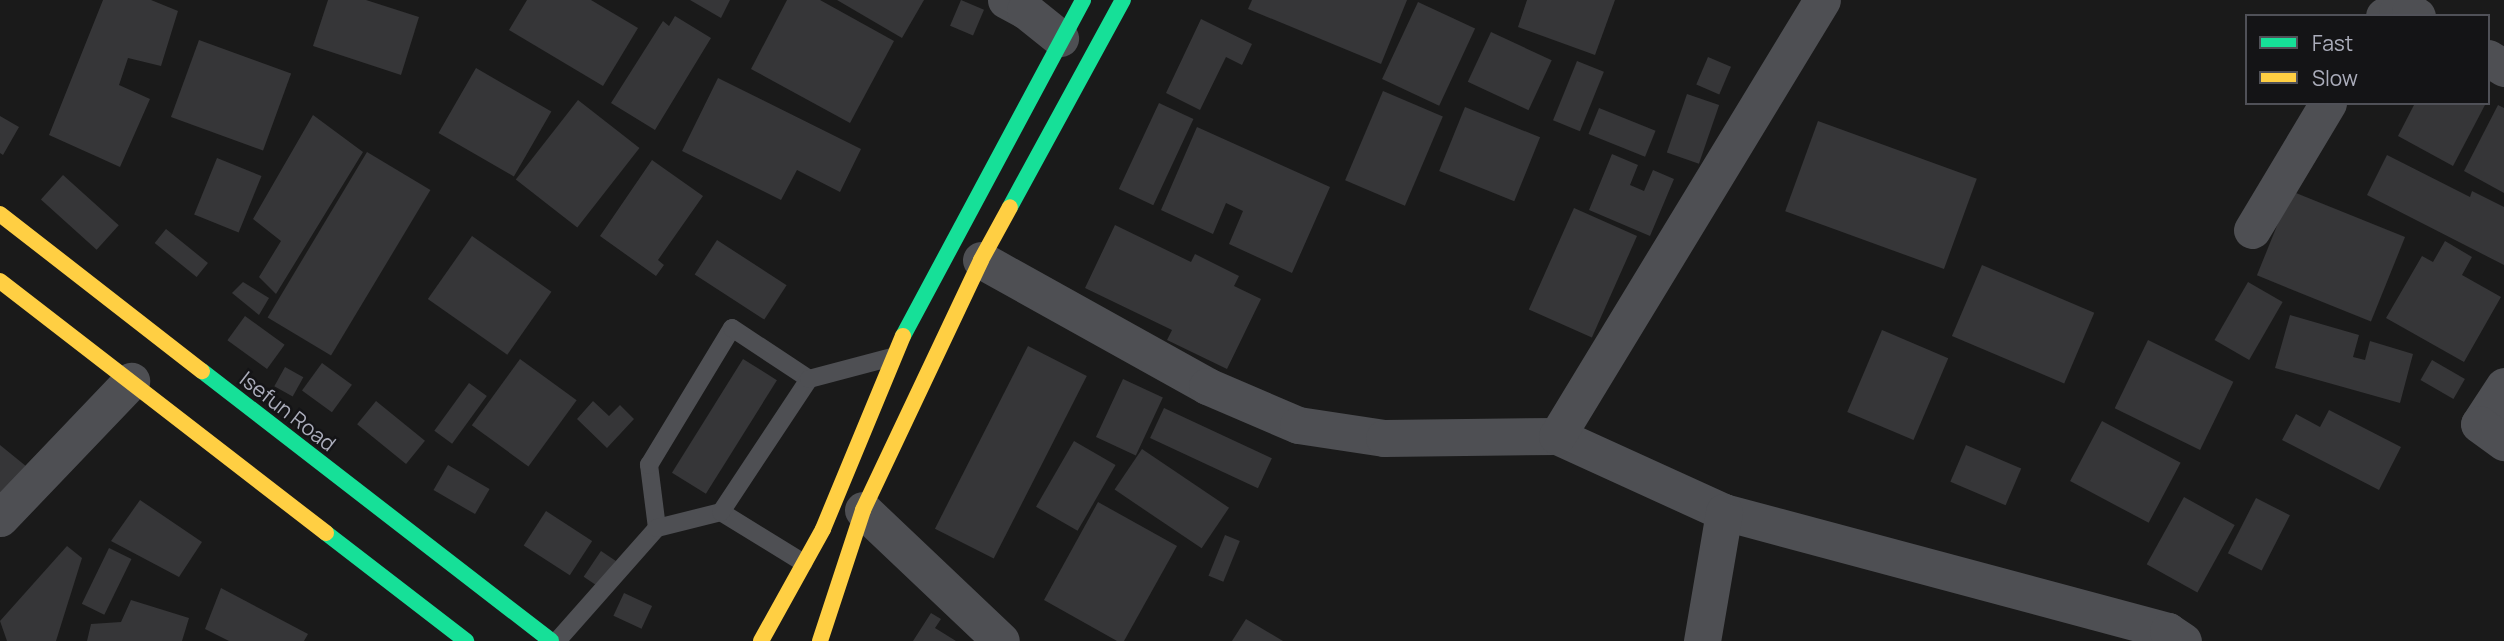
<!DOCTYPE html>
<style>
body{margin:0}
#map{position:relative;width:2504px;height:641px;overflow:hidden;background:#1a1a1a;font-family:Manrope,sans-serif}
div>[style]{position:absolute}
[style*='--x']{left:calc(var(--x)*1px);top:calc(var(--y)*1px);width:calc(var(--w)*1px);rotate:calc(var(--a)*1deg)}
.building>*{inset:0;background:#363638;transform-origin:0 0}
.lane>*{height:18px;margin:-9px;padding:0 9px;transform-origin:9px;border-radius:9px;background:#4e4f53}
.street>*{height:37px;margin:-18.5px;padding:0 18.5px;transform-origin:18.5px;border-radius:18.5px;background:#4e4f53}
.fast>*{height:16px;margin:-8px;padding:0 8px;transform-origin:8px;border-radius:8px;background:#16e098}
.slow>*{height:16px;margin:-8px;padding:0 8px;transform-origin:8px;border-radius:8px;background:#ffcf43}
span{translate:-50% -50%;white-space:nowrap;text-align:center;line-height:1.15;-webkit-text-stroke:5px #141416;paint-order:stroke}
.street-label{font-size:21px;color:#abadbb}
.legend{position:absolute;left:2245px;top:14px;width:245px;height:91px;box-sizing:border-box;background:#141416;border:2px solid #505158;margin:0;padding:9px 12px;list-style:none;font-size:21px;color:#abadbb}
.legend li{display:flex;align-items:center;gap:14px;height:35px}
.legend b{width:35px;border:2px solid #505158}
</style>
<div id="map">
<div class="building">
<div style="clip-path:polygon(103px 0,151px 0,178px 11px,161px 66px,128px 58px,119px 85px,150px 99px,120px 167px,49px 135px)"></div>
<div style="clip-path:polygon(328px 0,366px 0,419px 17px,401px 75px,313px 46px)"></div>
<div style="clip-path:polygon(527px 0,591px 0,638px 28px,603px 86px,509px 30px)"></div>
<div style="clip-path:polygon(690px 0,730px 0,721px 18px)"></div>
<div style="clip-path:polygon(787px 0,820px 0,894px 41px,850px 123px,751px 69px)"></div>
<div style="clip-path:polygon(837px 0,924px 0,902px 38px)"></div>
<div style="left:961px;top:0;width:25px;height:28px;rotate:23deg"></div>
<div style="clip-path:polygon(1252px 0,1407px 0,1381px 64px,1248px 9px)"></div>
<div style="clip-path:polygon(1527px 0,1615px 0,1595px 55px,1518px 27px)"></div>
<div style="left:1418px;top:2px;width:63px;height:85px;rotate:25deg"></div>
<div style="clip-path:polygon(675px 16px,711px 38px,655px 130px,611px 103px,663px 21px,669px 26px)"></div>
<div style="clip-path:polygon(1201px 19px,1252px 44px,1242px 65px,1226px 57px,1200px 110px,1166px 93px)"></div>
<div style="left:1491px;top:32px;width:67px;height:55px;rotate:25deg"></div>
<div style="left:199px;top:40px;width:98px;height:82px;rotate:20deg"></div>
<div style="left:1708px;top:57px;width:25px;height:30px;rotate:23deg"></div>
<div style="left:1577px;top:61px;width:29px;height:64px;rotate:22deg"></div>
<div style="left:476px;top:68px;width:87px;height:75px;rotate:30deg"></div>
<div style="clip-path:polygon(718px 78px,861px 149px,840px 192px,797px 170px,781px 200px,682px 151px)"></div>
<div style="left:1383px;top:91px;width:65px;height:97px;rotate:23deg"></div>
<div style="left:1687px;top:94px;width:34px;height:62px;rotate:19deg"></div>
<div style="left:578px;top:100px;width:78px;height:101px;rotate:38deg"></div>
<div style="left:1159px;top:103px;width:38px;height:95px;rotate:25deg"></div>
<div style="clip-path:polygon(2415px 103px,2486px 103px,2453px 166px,2398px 136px)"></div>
<div style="clip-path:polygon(2498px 105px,2504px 108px,2504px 193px,2464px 171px)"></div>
<div style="left:1465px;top:107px;width:81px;height:69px;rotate:22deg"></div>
<div style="left:1599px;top:108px;width:61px;height:28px;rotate:22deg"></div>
<div style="clip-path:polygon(313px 115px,363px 152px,276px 294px,259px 277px,281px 241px,253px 219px)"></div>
<div style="clip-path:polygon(0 116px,19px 127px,3px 155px,0 153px)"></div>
<div style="left:1818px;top:121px;width:169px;height:96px;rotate:20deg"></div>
<div style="clip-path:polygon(1197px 127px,1330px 187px,1292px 273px,1229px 244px,1243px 211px,1226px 203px,1213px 234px,1161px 210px)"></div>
<div style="left:367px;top:152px;width:74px;height:193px;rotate:31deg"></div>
<div style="clip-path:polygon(1612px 154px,1638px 165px,1630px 185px,1644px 191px,1653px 170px,1674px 179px,1650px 236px,1589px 210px)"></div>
<div style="clip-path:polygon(2387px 155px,2470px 197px,2472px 191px,2504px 207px,2504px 265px,2367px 195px)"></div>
<div style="left:217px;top:158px;width:48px;height:61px;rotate:22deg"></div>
<div style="clip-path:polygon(652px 160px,703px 196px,658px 260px,664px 265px,656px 276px,600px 236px)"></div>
<div style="left:63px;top:175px;width:75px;height:33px;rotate:42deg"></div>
<div style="left:2291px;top:191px;width:123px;height:91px;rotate:22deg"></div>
<div style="left:1574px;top:208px;width:69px;height:111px;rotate:24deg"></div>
<div style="clip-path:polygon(1115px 225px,1191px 262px,1195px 254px,1239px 276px,1234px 286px,1261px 299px,1227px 369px,1167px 340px,1172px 330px,1085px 288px)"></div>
<div style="left:166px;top:229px;width:54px;height:18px;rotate:39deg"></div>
<div style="left:472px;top:236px;width:97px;height:77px;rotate:35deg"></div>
<div style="left:717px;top:240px;width:83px;height:41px;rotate:33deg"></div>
<div style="clip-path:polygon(2445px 241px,2472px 257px,2462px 275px,2501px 297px,2464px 362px,2386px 318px,2422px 256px,2433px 262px)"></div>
<div style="left:1982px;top:265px;width:122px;height:77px;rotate:23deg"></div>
<div style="clip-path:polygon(243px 282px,269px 298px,259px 315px,232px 293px)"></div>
<div style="left:2248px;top:282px;width:40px;height:67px;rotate:30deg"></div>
<div style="clip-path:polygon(2290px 315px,2359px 335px,2353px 357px,2365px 360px,2370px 341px,2413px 354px,2400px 403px,2275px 368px)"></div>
<div style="left:245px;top:316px;width:49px;height:30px;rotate:36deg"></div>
<div style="left:1882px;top:330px;width:72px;height:89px;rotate:23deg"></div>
<div style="left:2148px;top:340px;width:95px;height:76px;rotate:26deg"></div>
<div style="left:1028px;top:346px;width:66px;height:205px;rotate:27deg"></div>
<div style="left:520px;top:359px;width:70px;height:82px;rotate:36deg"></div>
<div style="left:743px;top:359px;width:40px;height:134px;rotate:32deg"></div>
<div style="left:2432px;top:360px;width:38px;height:23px;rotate:30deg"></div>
<div style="left:322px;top:363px;width:37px;height:34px;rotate:36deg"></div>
<div style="left:285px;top:367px;width:21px;height:22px;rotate:29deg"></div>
<div style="left:1123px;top:379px;width:44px;height:64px;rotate:25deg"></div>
<div style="left:469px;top:383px;width:22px;height:59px;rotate:36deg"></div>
<div style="left:376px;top:401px;width:63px;height:30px;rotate:39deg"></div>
<div style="clip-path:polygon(593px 401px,609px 416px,620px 405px,634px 419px,607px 448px,577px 419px)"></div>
<div style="left:1164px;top:408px;width:119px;height:33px;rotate:25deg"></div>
<div style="clip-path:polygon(2329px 410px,2401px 447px,2379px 490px,2282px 440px,2296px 414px,2320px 427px)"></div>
<div style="left:2102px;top:421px;width:89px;height:68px;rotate:28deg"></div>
<div style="left:1074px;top:441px;width:48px;height:76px;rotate:30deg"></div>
<div style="clip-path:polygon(0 445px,32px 471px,0 510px)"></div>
<div style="left:1966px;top:445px;width:60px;height:40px;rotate:23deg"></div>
<div style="left:1142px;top:449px;width:105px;height:49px;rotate:34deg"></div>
<div style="left:448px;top:465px;width:48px;height:29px;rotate:30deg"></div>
<div style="left:2184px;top:497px;width:58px;height:77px;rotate:29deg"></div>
<div style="left:2256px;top:498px;width:38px;height:62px;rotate:27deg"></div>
<div style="clip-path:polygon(140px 500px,202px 542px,179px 577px,111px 541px)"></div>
<div style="clip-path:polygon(1098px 502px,1177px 546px,1124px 641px,1117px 641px,1044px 600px)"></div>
<div style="left:546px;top:511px;width:55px;height:41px;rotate:33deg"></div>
<div style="left:1225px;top:535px;width:16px;height:44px;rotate:22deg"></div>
<div style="clip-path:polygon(67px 546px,82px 558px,56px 641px,7px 641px,0 621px)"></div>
<div style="left:109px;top:548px;width:25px;height:62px;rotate:26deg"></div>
<div style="left:601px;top:551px;width:18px;height:31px;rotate:34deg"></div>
<div style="clip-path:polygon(221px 588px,308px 634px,304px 641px,229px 641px,205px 629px)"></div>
<div style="left:624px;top:593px;width:31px;height:25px;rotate:25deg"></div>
<div style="clip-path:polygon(131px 600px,189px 618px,182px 641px,87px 641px,91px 624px,121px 622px)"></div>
<div style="clip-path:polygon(931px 613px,941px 619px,935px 628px,956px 641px,913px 641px)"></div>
<div style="clip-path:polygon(1246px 619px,1283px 641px,1232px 641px)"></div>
</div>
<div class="lane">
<div style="--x:721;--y:512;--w:97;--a:31.6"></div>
<div style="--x:657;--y:528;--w:64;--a:-97.2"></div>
<div style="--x:649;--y:465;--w:160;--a:-58.8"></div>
<div style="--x:732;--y:328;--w:92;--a:33.5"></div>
<div style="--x:557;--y:641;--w:151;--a:-48.5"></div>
<div style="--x:657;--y:528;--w:66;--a:-14"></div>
<div style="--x:721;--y:512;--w:159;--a:-56.5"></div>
<div style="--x:809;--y:379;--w:86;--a:-14.8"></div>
</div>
<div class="street">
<div style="--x:1006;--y:0;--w:21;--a:28"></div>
<div style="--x:1025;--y:10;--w:45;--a:38.7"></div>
<div style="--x:2384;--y:16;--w:14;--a:-17"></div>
<div style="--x:2397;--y:12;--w:13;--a:0"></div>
<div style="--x:2410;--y:12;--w:8;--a:30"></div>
<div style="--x:2488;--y:58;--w:19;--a:32"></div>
<div style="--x:2252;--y:230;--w:148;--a:-59.1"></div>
<div style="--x:981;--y:260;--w:259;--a:29.1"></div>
<div style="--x:1207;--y:386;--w:99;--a:23.2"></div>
<div style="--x:1298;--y:425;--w:87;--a:8.6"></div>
<div style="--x:1384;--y:438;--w:173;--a:-0.7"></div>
<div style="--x:1557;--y:436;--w:183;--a:24.5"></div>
<div style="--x:1724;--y:512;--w:460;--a:15"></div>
<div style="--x:2168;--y:631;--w:18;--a:34"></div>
<div style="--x:2504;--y:386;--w:45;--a:123.3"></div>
<div style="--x:2479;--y:424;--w:31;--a:36"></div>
<div style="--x:1557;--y:436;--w:510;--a:-58.71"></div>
<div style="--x:863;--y:510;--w:190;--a:43.5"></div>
<div style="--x:0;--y:518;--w:190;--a:-46.3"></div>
<div style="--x:1702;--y:641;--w:131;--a:-80.3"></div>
</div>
<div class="fast">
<div style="--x:1010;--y:207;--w:236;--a:-61.4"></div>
<div style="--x:903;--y:336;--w:381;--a:-61.8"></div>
<div style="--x:202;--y:371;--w:441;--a:37.7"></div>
<div style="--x:326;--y:533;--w:177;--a:37.6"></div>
</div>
<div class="slow">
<div style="--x:0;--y:214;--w:256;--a:37.9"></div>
<div style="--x:0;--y:281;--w:412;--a:37.7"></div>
<div style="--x:761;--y:641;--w:128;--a:-61"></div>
<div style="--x:823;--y:529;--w:209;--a:-67.5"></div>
<div style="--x:820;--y:641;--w:138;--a:-71.8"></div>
<div style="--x:863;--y:510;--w:276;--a:-64.7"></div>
<div style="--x:981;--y:260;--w:60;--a:-61.3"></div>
</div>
<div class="street-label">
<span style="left:288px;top:411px;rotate:38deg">Isefun Road</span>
</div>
<ul class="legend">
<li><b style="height:9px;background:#16e098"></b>Fast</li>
<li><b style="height:9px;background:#ffcf43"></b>Slow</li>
</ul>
</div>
